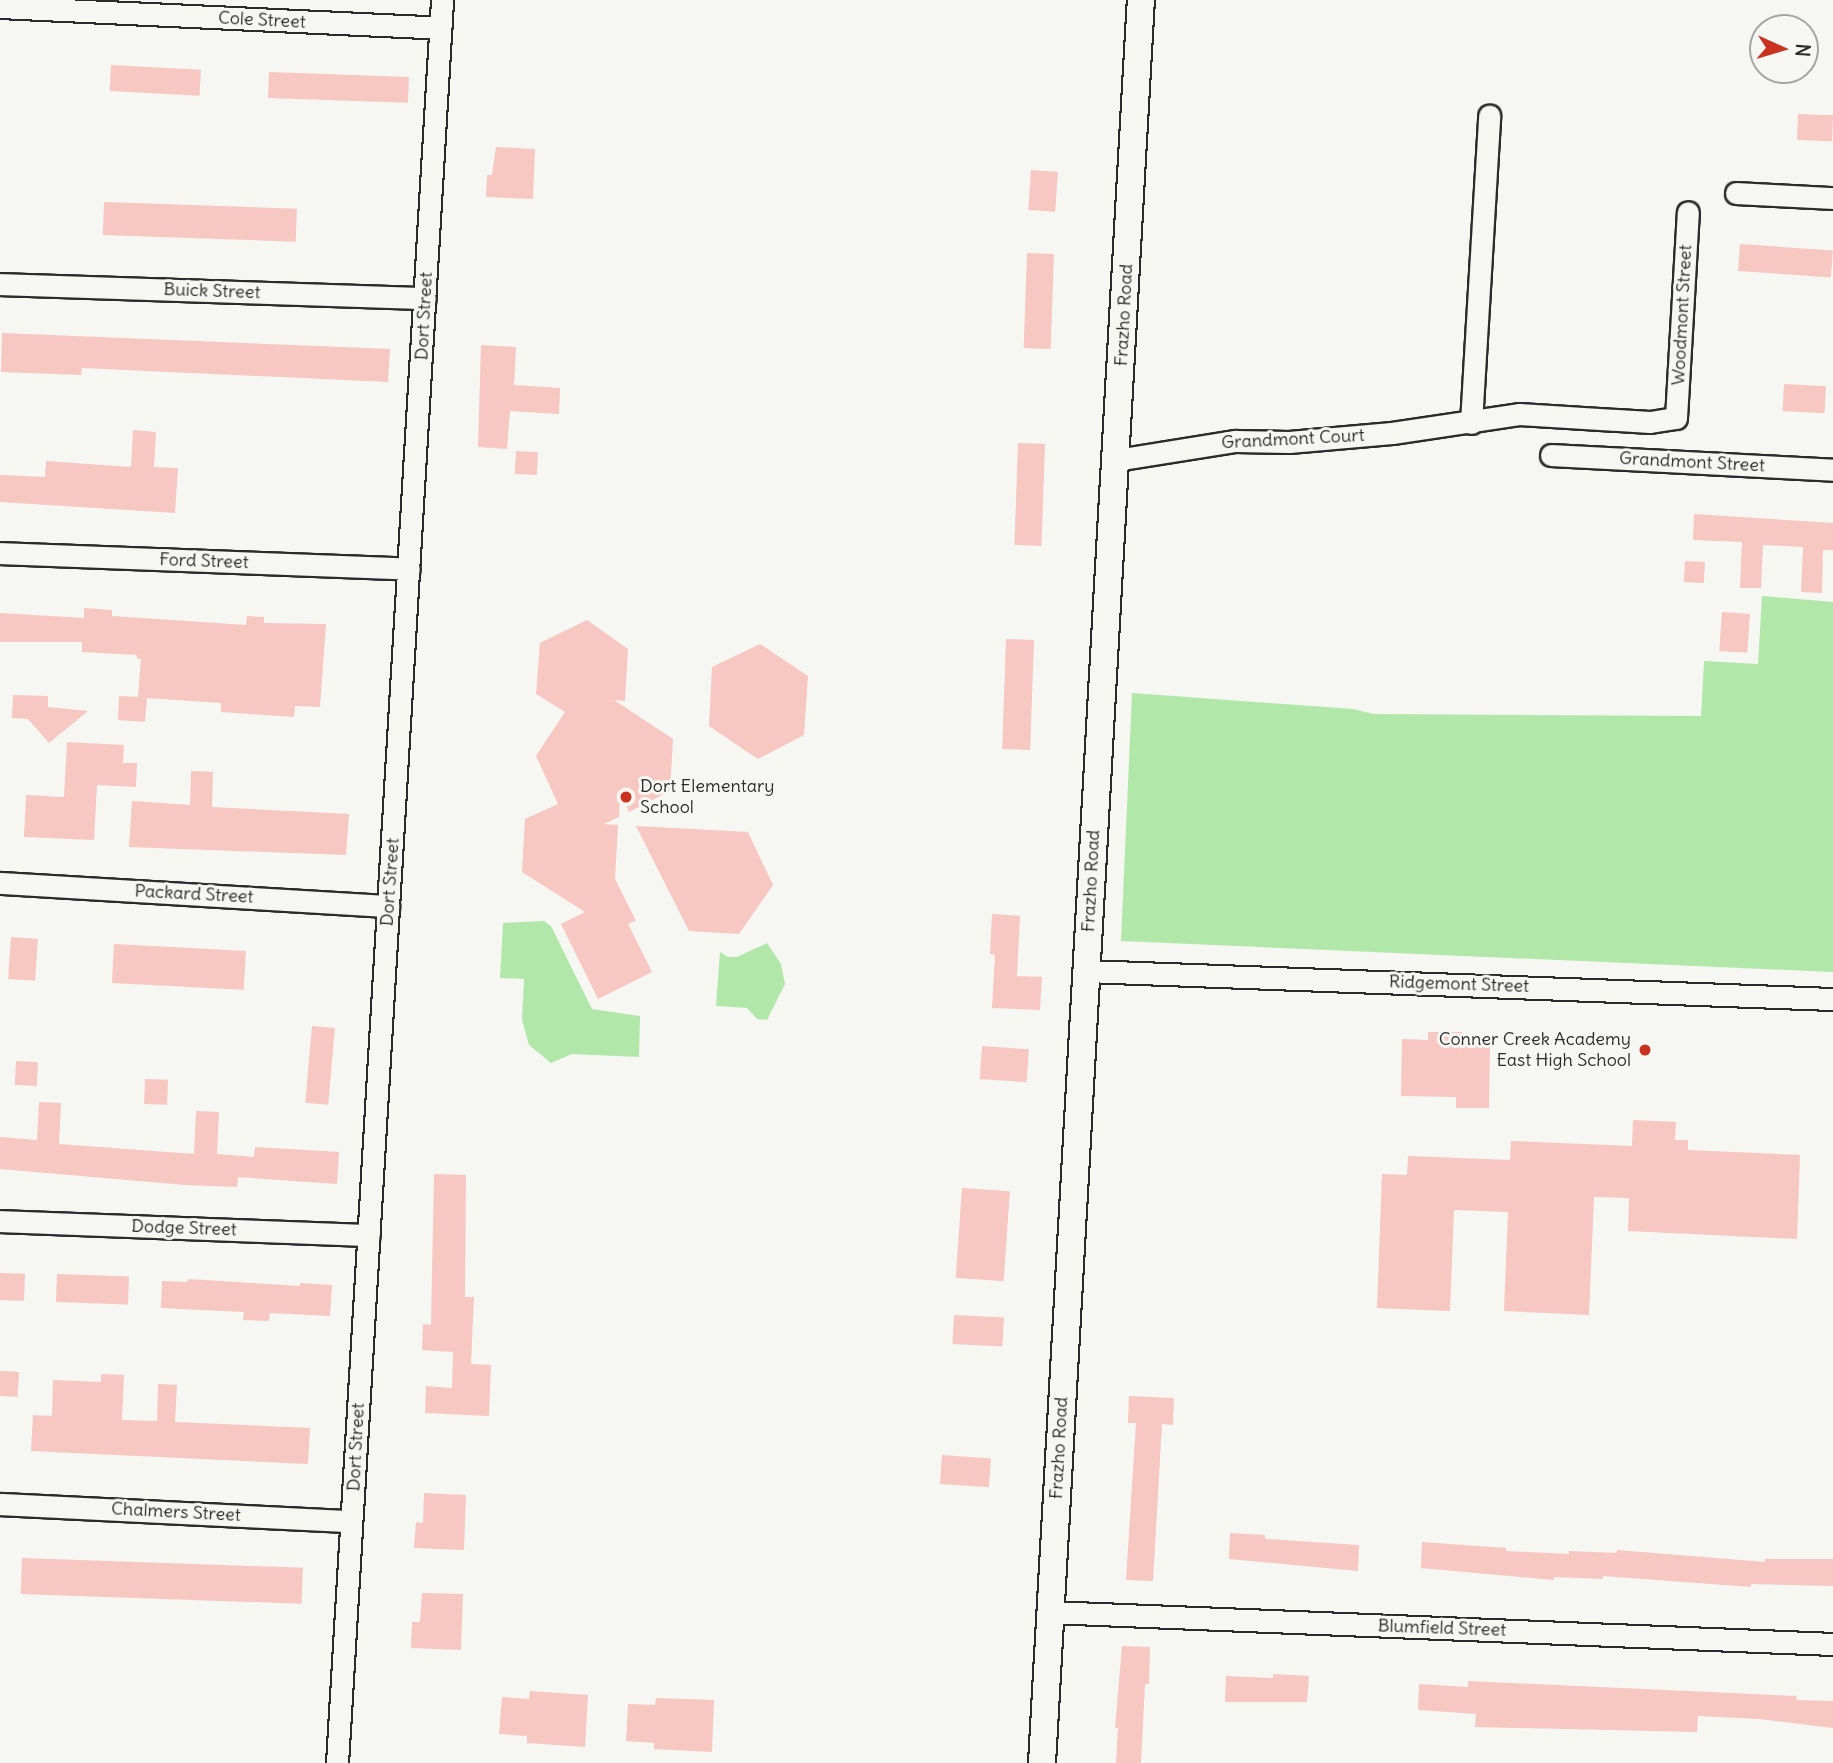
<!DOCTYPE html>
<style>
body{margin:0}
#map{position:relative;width:1833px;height:1763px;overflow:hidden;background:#f6f6f2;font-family:Delius,sans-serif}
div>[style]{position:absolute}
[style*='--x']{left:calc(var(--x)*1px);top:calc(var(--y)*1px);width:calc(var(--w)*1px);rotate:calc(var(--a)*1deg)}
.green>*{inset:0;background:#b1e8aa}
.building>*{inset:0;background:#f7c7c2;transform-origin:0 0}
.roads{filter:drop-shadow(2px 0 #2b2b2b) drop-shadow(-2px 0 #2b2b2b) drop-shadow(0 2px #2b2b2b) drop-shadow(0 -2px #2b2b2b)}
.minor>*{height:21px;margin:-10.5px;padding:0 10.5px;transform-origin:10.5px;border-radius:10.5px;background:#f6f6f2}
.tertiary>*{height:26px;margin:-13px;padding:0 13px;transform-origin:13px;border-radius:13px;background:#f6f6f2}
.dots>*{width:19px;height:19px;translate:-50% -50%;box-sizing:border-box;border:4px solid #f6f6f2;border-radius:50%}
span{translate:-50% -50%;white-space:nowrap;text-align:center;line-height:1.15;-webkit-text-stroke:6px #f6f6f2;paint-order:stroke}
.street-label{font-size:18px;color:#2b2b2b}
.poi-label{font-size:18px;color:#2b2b2b}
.left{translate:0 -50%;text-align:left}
.right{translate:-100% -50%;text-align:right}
.north{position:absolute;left:1749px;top:14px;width:70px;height:70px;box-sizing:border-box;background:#f6f6f2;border:2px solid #a5a5a2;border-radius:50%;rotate:94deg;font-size:19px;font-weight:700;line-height:28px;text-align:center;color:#2b2b2b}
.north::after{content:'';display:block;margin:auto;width:24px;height:32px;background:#c8321e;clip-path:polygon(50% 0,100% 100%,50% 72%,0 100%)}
</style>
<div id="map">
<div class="green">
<div style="clip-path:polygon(1762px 596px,1833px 602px,1833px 972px,1121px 941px,1132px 693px,1353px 709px,1374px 714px,1701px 716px,1704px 661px,1758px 664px)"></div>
<div style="clip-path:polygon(544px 921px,551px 926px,592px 1009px,640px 1016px,639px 1057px,572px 1054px,551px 1063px,529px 1045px,522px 1020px,524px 979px,500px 978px,503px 923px)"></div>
<div style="clip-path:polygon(767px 943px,781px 964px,785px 984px,767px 1020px,757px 1019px,747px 1008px,716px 1006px,720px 952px,728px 957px,737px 957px)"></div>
</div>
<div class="building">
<div style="left:111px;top:65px;width:90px;height:26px;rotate:3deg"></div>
<div style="left:269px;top:72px;width:140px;height:26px;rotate:2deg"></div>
<div style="left:1798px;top:114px;width:35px;height:26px;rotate:2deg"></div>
<div style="clip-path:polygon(496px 147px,535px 149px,533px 199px,486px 197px,487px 175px,492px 175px)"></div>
<div style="left:1031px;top:170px;width:27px;height:40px;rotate:4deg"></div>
<div style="left:104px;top:202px;width:193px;height:33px;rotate:2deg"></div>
<div style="left:1740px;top:244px;width:93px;height:27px;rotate:4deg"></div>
<div style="left:1027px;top:253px;width:27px;height:95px;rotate:2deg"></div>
<div style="clip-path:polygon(2px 333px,390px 349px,388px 382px,82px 368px,81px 375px,1px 372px)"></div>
<div style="clip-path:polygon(481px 345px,516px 347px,514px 385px,560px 388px,559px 414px,510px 411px,507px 449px,478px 447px)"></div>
<div style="left:1784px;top:384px;width:42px;height:27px;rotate:3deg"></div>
<div style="clip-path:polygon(133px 430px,156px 432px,154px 467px,178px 468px,175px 513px,0 502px,0 475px,45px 477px,46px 461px,131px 467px)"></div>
<div style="left:1018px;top:443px;width:27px;height:102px;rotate:2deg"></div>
<div style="left:516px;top:451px;width:22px;height:23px;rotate:3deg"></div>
<div style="clip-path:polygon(1694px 514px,1833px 523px,1833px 550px,1823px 550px,1822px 593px,1801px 592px,1803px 547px,1763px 545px,1761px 588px,1740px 588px,1742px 542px,1693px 540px)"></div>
<div style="left:1685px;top:561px;width:20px;height:21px;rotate:3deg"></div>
<div style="clip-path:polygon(84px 608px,112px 610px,112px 616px,246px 625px,247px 616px,264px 617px,264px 623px,326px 624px,320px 707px,295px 706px,294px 717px,221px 712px,221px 703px,147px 698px,145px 722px,118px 720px,119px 696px,138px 697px,141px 659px,137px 659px,137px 655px,82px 652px,82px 642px,0 642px,0 613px,84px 618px)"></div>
<div style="left:1722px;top:612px;width:28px;height:39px;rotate:4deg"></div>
<div style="clip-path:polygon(587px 620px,628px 649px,625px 701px,614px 700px,673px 739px,670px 791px,629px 812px,620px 794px,619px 817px,604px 824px,618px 825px,615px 879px,636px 921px,628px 924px,652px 972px,598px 999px,561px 924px,585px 912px,522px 872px,525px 819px,558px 804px,536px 756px,565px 712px,536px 694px,540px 643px)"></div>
<div style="left:1006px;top:639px;width:28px;height:110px;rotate:2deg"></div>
<div style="clip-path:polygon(760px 644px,808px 676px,804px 735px,758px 759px,709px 726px,712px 667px)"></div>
<div style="clip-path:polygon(13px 695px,48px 696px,48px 707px,88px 711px,49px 743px,28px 719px,12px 718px)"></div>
<div style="clip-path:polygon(67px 742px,124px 745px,123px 763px,137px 763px,136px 787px,97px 785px,94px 840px,24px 837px,26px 795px,64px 797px)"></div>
<div style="clip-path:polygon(191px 771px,213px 772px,212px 807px,349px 814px,346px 855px,129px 847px,132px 801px,190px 805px)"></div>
<div style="clip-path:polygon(636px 826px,748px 832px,773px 885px,739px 934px,689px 931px)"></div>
<div style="clip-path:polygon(992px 914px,1020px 916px,1017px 976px,1042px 977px,1040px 1010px,992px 1008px,995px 955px,990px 954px)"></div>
<div style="left:11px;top:937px;width:27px;height:42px;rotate:4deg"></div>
<div style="left:114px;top:944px;width:132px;height:39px;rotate:3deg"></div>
<div style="left:312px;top:1026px;width:23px;height:77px;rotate:5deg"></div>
<div style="clip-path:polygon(1428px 1032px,1462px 1032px,1461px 1042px,1490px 1042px,1489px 1108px,1456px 1108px,1456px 1097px,1401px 1096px,1402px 1039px,1428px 1040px)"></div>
<div style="left:982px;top:1046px;width:47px;height:33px;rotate:4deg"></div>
<div style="left:16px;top:1061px;width:22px;height:24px;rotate:3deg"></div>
<div style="left:145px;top:1079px;width:23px;height:25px;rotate:2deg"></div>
<div style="clip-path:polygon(39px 1102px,61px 1103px,59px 1144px,194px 1154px,196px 1111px,219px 1112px,217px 1154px,254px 1157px,255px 1147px,339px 1152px,337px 1184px,238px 1177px,237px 1187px,185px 1185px,0 1169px,0 1137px,37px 1140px)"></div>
<div style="clip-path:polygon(1633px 1120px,1676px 1122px,1675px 1140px,1688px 1140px,1688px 1150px,1800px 1155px,1797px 1239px,1628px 1231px,1629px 1198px,1594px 1197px,1589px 1315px,1504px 1311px,1508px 1212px,1454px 1210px,1450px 1311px,1377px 1308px,1382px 1174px,1407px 1175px,1408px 1156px,1510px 1160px,1511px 1141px,1632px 1146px)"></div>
<div style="clip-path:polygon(434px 1174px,466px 1175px,465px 1297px,474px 1297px,471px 1364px,491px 1365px,489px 1416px,425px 1413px,426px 1386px,452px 1388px,453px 1352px,422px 1350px,423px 1324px,431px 1325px)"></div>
<div style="left:962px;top:1188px;width:48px;height:90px;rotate:4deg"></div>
<div style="left:0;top:1273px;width:25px;height:27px;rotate:2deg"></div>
<div style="left:57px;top:1274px;width:72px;height:28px;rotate:2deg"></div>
<div style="clip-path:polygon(188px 1279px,300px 1286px,300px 1283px,332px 1285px,330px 1316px,270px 1313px,269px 1321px,243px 1320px,244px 1312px,161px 1308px,162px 1281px,187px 1282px)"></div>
<div style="left:954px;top:1315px;width:50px;height:29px;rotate:3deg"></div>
<div style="left:0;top:1371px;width:19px;height:25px;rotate:3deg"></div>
<div style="clip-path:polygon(101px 1374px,124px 1375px,122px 1420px,157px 1421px,158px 1384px,177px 1385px,175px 1422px,310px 1428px,308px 1464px,31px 1451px,33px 1415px,52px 1416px,53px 1380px,101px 1382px)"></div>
<div style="clip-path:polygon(1129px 1396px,1174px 1398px,1173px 1425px,1162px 1424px,1153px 1581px,1126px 1580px,1136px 1423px,1128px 1423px)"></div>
<div style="left:942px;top:1455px;width:49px;height:29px;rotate:4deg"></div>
<div style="clip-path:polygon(424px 1493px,466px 1495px,464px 1550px,414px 1548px,416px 1522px,423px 1523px)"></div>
<div style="clip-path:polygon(1230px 1533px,1265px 1535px,1265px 1539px,1359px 1545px,1358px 1571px,1229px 1559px)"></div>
<div style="clip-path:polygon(1422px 1542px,1506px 1548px,1506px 1551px,1569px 1554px,1569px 1551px,1617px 1553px,1617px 1550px,1765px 1562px,1765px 1559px,1833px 1559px,1833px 1586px,1751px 1584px,1751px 1587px,1603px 1576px,1603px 1579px,1554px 1577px,1554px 1580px,1421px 1568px)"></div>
<div style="left:22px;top:1558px;width:281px;height:36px;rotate:2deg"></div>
<div style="clip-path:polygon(422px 1593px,463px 1594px,461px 1650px,411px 1648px,412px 1622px,420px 1622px)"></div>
<div style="clip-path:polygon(1122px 1646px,1150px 1647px,1149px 1684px,1145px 1684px,1141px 1763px,1116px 1763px,1118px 1728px,1115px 1728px)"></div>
<div style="clip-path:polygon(1273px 1674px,1309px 1676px,1307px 1702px,1225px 1702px,1226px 1676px,1273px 1678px)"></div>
<div style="clip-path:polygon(1468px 1681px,1797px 1696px,1796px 1700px,1833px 1701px,1833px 1728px,1760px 1719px,1698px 1716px,1697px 1732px,1475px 1727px,1476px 1714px,1418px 1710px,1419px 1684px,1468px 1687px)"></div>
<div style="clip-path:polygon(530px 1691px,588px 1695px,585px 1747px,527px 1743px,527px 1736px,499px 1734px,502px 1697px,529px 1699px)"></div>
<div style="clip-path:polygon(656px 1698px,714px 1700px,712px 1752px,654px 1749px,654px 1743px,626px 1741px,628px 1704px,655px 1705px)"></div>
</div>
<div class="roads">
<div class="minor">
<div style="--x:0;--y:7;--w:441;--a:2.7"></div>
<div style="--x:1736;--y:193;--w:97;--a:3"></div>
<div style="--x:0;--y:284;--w:425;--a:1.9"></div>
<div style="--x:1471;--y:423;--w:308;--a:-86.6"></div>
<div style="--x:1551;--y:455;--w:282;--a:3"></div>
<div style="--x:1116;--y:460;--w:121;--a:-9.1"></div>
<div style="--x:1235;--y:441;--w:54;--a:1.1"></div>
<div style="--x:1289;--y:442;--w:103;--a:-5"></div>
<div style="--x:1392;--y:433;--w:128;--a:-8.5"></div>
<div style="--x:1519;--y:414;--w:131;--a:3.5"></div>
<div style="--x:1650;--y:422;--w:26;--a:-9"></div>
<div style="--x:1676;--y:418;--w:206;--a:-86.7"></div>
<div style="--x:0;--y:553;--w:409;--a:2.2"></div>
<div style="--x:0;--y:883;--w:389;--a:3.4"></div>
<div style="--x:1086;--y:971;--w:748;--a:2.15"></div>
<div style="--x:0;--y:1221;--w:369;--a:2.2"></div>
<div style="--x:0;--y:1504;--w:351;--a:2.8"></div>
<div style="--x:1050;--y:1612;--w:784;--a:2.34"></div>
<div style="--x:337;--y:1763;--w:1766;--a:-86.59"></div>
</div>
<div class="tertiary">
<div style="--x:1042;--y:1763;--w:1766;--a:-86.79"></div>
</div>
</div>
<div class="dots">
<div style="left:626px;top:797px;background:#c8321e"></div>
<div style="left:1645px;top:1050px;background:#c8321e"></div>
</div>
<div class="street-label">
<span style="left:262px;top:20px;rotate:3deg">Cole Street</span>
<span style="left:212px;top:291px;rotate:2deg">Buick Street</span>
<span style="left:1124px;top:315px;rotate:-87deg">Frazho Road</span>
<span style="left:1682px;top:315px;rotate:-87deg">Woodmont Street</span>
<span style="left:424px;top:316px;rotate:-87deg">Dort Street</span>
<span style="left:1293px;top:439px;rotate:-3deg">Grandmont Court</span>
<span style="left:1692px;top:462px;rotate:3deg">Grandmont Street</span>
<span style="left:204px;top:561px;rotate:2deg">Ford Street</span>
<span style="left:1091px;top:881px;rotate:-87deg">Frazho Road</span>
<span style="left:390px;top:882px;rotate:-86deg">Dort Street</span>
<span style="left:194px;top:894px;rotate:3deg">Packard Street</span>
<span style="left:1459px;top:984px;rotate:2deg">Ridgemont Street</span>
<span style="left:184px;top:1228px;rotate:2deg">Dodge Street</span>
<span style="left:356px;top:1447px;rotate:-87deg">Dort Street</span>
<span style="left:1059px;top:1448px;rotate:-87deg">Frazho Road</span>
<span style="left:176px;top:1512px;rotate:3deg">Chalmers Street</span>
<span style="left:1442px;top:1628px;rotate:2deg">Blumfield Street</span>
</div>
<div class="poi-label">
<span class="left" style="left:640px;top:797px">Dort Elementary<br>School</span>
<span class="right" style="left:1631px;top:1050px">Conner Creek Academy<br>East High School</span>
</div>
<div class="north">N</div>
</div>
